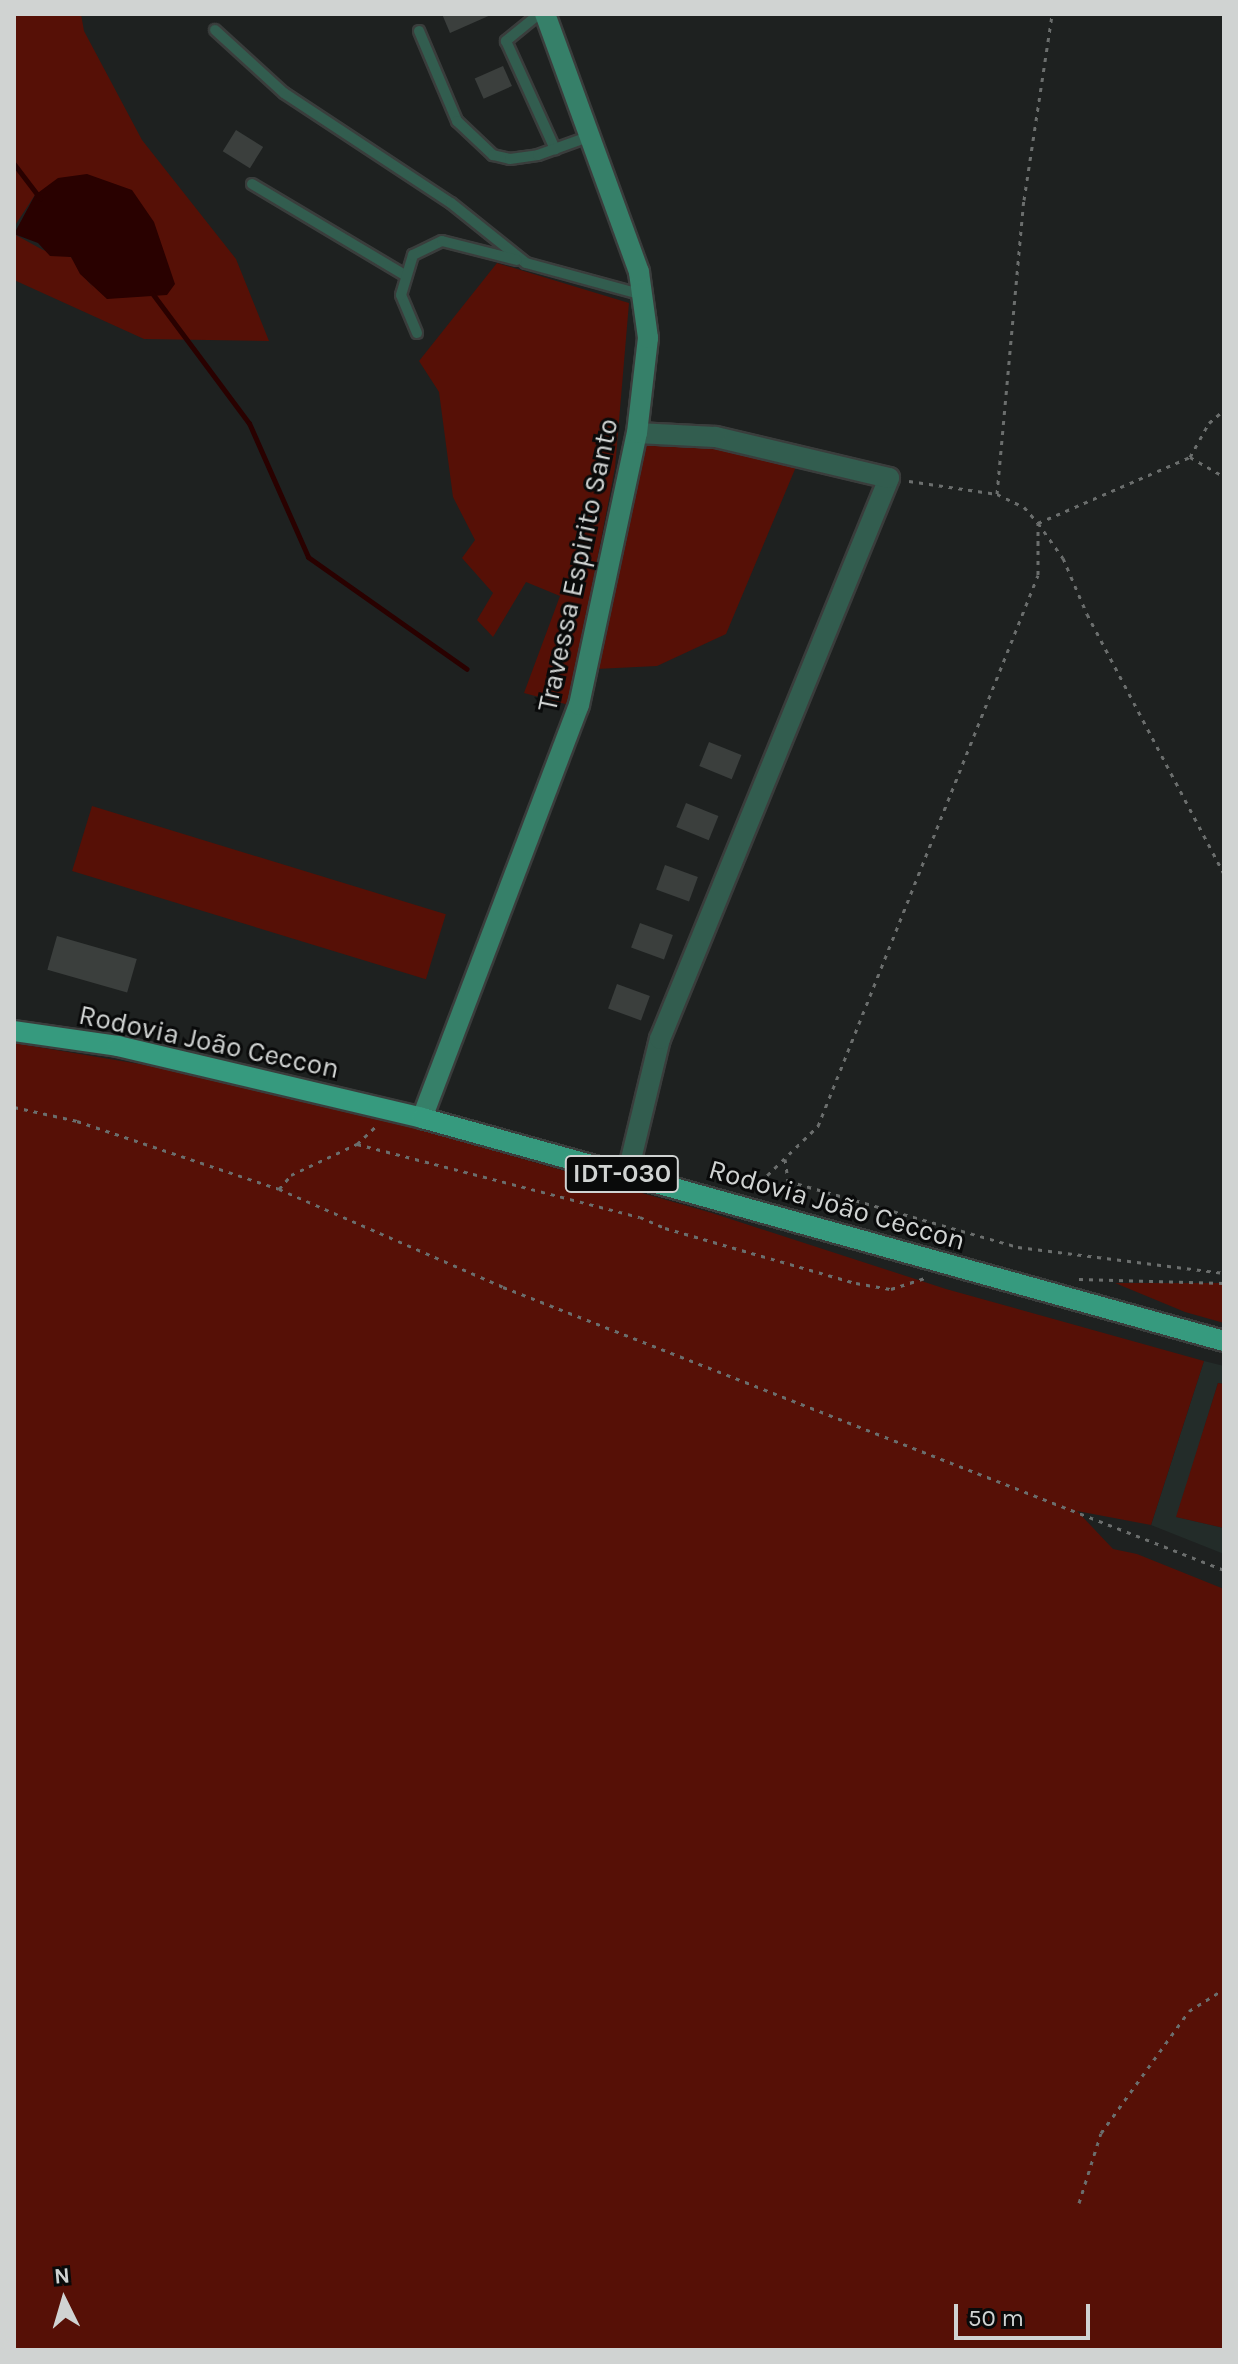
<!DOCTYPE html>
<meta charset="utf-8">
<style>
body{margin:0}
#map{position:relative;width:1238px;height:2364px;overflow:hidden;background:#1e2120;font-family:Karla,sans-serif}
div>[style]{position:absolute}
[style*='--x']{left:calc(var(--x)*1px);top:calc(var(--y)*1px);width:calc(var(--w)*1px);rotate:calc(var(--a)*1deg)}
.built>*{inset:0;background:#232c29}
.green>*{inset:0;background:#561006;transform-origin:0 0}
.water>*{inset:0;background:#290100}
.stream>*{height:5px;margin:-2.5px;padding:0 2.5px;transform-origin:2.5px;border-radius:2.5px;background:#290100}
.building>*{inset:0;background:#3b3f3d;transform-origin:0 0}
.path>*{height:3px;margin-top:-1.5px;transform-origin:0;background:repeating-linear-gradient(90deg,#6b6e6d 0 4px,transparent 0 10px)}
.roads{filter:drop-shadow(2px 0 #3a3d3c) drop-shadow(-2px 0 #3a3d3c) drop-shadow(0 2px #3a3d3c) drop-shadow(0 -2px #3a3d3c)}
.lane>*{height:10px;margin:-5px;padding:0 5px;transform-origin:5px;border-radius:5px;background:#325d4f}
.street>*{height:20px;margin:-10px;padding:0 10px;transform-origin:10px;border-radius:10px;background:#325d4f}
.secondary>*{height:20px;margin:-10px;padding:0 10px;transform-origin:10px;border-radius:10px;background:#368069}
.primary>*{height:20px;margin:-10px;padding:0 10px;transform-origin:10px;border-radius:10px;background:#369a7e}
span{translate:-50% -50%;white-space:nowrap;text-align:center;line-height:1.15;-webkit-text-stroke:6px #090a0a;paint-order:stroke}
.shield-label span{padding:2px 6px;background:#090a0a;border:2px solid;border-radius:6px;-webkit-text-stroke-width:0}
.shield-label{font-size:26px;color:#d0d3d2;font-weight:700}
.street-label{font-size:28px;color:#d0d3d2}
.frame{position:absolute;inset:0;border:16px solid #d0d3d2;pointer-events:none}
.north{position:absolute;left:24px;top:2260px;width:80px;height:80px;-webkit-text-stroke:6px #090a0a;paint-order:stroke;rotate:355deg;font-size:22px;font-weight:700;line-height:32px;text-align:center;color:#d0d3d2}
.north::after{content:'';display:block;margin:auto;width:28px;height:36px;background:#d0d3d2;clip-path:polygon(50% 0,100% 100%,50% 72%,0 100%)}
.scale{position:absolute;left:954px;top:2304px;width:136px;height:36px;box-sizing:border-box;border:4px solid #d0d3d2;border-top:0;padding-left:10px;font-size:24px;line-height:28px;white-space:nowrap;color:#d0d3d2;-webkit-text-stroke:6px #090a0a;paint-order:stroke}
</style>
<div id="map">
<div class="built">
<div style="clip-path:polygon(1204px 1361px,1224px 1366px,1224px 1384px,1218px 1383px,1177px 1517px,1224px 1528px,1224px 1554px,1151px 1525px)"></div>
</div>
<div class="green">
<div style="clip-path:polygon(14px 14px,81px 14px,84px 31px,142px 140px,236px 259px,269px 341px,144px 339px,14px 280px,14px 234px,43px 250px,71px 257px,94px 290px,35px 195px,14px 227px)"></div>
<div style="clip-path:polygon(497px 263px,629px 303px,615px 468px,569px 705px,524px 693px,560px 596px,526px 582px,493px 637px,477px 620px,493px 593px,462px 558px,475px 540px,453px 497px,439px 392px,419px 361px)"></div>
<div style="clip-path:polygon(645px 439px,709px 442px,798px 462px,726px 634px,657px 666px,596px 669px)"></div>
<div style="left:92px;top:806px;width:370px;height:68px;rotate:17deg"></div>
<div style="clip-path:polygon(14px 1043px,187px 1072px,379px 1118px,712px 1213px,946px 1289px,1204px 1361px,1151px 1525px,1077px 1511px,1113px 1549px,1137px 1554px,1224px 1589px,1224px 2350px,14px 2350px)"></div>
<div style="clip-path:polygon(1115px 1283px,1224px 1283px,1224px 1323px,1185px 1312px)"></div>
<div style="clip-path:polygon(1218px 1383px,1224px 1384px,1224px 1528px,1176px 1517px)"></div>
</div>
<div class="water">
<div style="clip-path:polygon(87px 174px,132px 190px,154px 222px,175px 284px,167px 295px,107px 299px,80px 274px,71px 257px,50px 256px,38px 243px,14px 234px,35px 195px,58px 178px)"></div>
</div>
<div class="stream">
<div style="--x:14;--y:164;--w:43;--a:52.6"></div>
<div style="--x:152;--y:293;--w:162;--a:53.3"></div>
<div style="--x:249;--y:423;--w:146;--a:66.2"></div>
<div style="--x:308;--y:557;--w:194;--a:35.2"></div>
</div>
<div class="building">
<div style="clip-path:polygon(442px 14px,493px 14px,450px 33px)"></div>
<div style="left:503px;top:66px;width:22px;height:31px;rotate:66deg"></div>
<div style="left:236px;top:130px;width:32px;height:25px;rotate:32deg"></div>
<div style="left:709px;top:742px;width:35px;height:26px;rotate:22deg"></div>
<div style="left:686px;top:803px;width:35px;height:26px;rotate:22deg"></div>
<div style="left:665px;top:865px;width:35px;height:26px;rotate:20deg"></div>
<div style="left:640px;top:923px;width:35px;height:26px;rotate:20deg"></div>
<div style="left:57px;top:936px;width:83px;height:35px;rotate:16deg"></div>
<div style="left:617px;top:984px;width:35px;height:26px;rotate:20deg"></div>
</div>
<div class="path">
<div style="--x:1190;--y:457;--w:39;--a:30"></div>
<div style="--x:909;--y:481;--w:89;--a:8.4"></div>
<div style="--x:997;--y:494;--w:30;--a:26"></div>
<div style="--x:1024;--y:507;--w:21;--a:49"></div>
<div style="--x:1038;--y:523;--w:43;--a:54.5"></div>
<div style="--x:1063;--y:558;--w:61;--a:66.8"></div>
<div style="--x:1087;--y:614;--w:294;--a:62.2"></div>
<div style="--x:997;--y:494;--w:295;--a:-84.8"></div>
<div style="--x:1024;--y:200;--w:188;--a:-81.4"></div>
<div style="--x:1038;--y:523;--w:166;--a:-23.5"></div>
<div style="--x:1190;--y:457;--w:39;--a:-61"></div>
<div style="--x:1209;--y:423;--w:20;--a:-41"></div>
<div style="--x:14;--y:1107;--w:65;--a:12.5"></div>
<div style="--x:77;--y:1121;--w:213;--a:18.6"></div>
<div style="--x:279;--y:1189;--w:244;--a:23.6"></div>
<div style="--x:503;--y:1287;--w:775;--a:21.43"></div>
<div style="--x:357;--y:1144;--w:292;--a:14.5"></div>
<div style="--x:640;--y:1217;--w:27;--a:24"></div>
<div style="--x:665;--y:1228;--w:199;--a:16.1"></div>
<div style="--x:856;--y:1283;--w:36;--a:10"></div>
<div style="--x:891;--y:1289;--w:38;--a:-18"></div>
<div style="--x:785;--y:1159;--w:22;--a:82"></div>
<div style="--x:788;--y:1181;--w:239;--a:16"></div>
<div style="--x:1018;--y:1247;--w:208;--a:7.2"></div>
<div style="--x:279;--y:1189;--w:18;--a:-49"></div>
<div style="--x:291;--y:1175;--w:73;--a:-25.2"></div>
<div style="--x:357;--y:1144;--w:25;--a:-43"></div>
<div style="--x:753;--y:1189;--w:91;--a:-44.1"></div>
<div style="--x:818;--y:1126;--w:593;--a:-68.23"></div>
<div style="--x:1038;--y:575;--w:52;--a:-90"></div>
<div style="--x:1079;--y:1279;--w:145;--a:1.6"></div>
<div style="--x:1079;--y:2203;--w:73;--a:-72.6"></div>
<div style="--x:1101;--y:2133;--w:150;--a:-54.2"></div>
<div style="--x:1189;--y:2011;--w:41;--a:-32.2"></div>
</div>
<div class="roads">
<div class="lane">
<div style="--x:539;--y:14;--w:43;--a:140.7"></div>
<div style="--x:506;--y:41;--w:119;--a:65.6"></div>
<div style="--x:215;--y:30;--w:93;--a:42.4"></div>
<div style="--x:284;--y:93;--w:200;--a:33.4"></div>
<div style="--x:451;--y:203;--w:96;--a:38.7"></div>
<div style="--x:526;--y:263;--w:121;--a:15.3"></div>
<div style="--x:419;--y:31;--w:98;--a:67.1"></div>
<div style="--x:457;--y:121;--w:50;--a:43.4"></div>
<div style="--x:493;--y:155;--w:17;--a:13"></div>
<div style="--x:510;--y:159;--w:28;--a:-8"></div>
<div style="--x:538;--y:155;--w:53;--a:-19.8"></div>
<div style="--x:252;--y:184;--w:176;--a:30.8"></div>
<div style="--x:417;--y:333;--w:41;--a:-112.8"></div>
<div style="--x:401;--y:295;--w:42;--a:-73.3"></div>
<div style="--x:413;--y:255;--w:32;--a:-26"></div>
<div style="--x:442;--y:241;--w:77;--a:14.2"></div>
</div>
<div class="street">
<div style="--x:627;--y:1176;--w:141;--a:-76.5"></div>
<div style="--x:660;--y:1039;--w:606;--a:-67.79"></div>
<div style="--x:889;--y:478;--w:179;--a:-166.7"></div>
<div style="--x:715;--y:437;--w:78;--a:-177.1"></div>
</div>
<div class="secondary">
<div style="--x:422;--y:1118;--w:442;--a:-69.2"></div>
<div style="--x:579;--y:705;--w:278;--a:-78"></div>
<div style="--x:637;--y:433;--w:96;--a:-83.4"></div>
<div style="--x:648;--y:338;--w:67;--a:-97.8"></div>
<div style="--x:639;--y:272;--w:275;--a:-110"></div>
</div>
<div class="primary">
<div style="--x:14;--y:1031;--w:105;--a:8.2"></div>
<div style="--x:118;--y:1046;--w:312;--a:13.3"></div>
<div style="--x:422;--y:1118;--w:832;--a:15.54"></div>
</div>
</div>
<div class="shield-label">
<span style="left:622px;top:1174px">IDT-030</span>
</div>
<div class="street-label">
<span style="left:578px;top:565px;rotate:-78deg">Travessa Espirito Santo</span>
<span style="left:209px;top:1042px;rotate:12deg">Rodovia João Ceccon</span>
<span style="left:837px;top:1205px;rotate:16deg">Rodovia João Ceccon</span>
</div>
<div class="frame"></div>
<div class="north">N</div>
<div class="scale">50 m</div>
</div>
